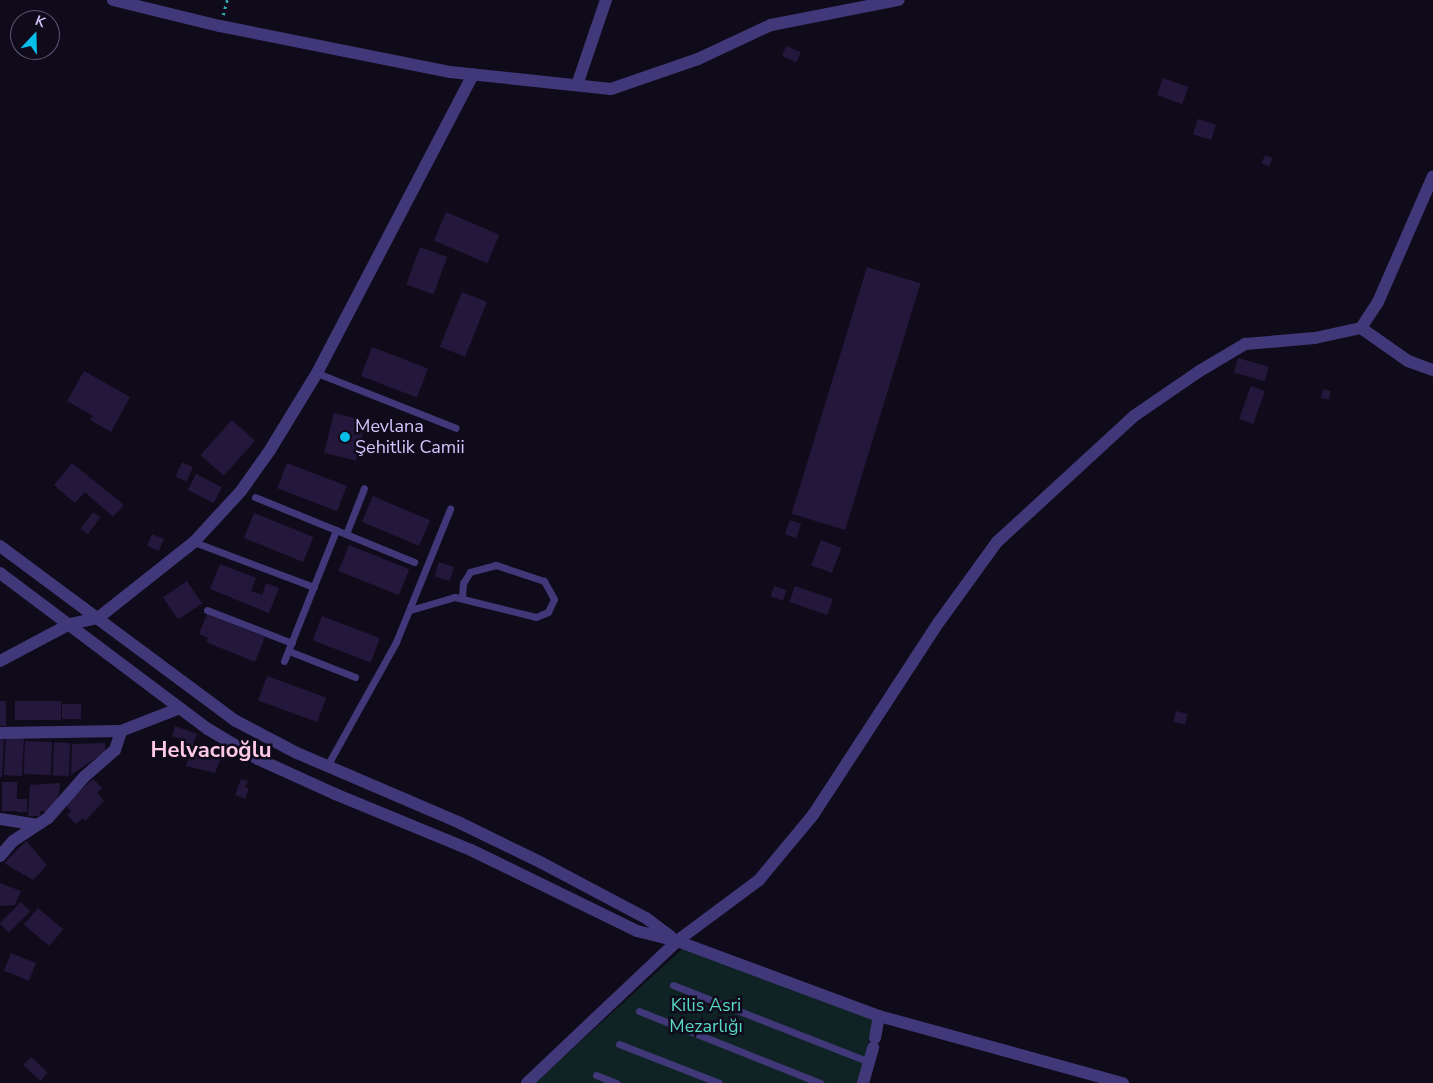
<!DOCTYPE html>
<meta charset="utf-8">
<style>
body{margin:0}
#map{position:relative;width:1433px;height:1083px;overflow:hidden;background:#100b1b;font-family:"Nunito Sans",sans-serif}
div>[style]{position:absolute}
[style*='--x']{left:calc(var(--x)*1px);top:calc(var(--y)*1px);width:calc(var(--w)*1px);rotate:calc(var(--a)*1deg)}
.green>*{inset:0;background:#0f2325}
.building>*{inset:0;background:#23183b;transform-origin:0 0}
.path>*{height:2.5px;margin-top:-1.25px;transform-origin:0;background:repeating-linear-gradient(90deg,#30a4a8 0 2.5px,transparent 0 6.5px)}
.service>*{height:7px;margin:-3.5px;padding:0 3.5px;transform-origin:3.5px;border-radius:3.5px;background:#403879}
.minor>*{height:12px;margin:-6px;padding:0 6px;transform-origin:6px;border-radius:6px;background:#403879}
.tertiary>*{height:12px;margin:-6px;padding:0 6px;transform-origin:6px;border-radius:6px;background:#403879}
.dots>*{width:14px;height:14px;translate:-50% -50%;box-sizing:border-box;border:2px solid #100b1b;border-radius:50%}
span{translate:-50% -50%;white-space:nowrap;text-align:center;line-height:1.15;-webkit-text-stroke:5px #100b1b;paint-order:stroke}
.poi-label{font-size:18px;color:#d2c7fd}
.left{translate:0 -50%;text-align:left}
.park-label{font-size:18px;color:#57d9c5}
.district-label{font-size:22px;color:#fdc9e5;font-weight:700}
.north{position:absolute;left:10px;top:10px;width:50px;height:50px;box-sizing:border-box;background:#100b1b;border:1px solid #5e5675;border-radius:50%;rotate:21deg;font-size:14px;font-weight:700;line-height:20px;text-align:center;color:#d2c7fd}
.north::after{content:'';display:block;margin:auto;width:18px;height:22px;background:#07bde9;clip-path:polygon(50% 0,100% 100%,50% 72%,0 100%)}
</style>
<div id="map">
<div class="green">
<div style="clip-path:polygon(691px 941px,875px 1010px,860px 1083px,535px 1083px)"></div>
</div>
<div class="building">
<div style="left:786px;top:46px;width:16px;height:11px;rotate:22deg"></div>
<div style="left:1163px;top:78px;width:27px;height:18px;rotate:20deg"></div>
<div style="left:1198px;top:119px;width:19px;height:16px;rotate:18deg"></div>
<div style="left:1265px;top:155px;width:8px;height:9px;rotate:23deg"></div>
<div style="left:446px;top:212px;width:58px;height:31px;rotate:23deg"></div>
<div style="left:420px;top:247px;width:29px;height:40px;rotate:20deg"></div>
<div style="left:867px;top:267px;width:56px;height:258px;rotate:17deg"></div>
<div style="left:462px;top:292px;width:27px;height:59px;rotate:22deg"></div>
<div style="left:372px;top:347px;width:60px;height:31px;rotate:21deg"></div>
<div style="left:1238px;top:358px;width:32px;height:15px;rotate:16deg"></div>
<div style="clip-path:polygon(84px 371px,130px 397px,111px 432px,90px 420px,93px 416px,67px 401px)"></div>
<div style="left:1251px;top:386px;width:15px;height:35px;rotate:20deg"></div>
<div style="left:1323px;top:389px;width:8px;height:9px;rotate:14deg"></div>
<div style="left:334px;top:413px;width:33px;height:41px;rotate:14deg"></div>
<div style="left:232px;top:420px;width:31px;height:47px;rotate:42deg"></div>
<div style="left:182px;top:462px;width:12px;height:16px;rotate:24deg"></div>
<div style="clip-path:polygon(72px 463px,124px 505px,113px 517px,85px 492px,75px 503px,54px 485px)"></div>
<div style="left:287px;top:463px;width:64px;height:27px;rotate:21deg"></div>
<div style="left:196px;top:474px;width:29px;height:18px;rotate:27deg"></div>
<div style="left:373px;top:496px;width:62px;height:28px;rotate:23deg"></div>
<div style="left:93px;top:512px;width:9px;height:21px;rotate:36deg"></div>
<div style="left:254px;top:513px;width:64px;height:27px;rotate:22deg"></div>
<div style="left:790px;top:520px;width:12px;height:15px;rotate:20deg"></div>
<div style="left:152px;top:534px;width:13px;height:13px;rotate:23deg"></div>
<div style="left:821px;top:540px;width:22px;height:27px;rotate:21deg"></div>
<div style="left:349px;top:545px;width:65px;height:28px;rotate:22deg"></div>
<div style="left:439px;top:562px;width:16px;height:15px;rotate:18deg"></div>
<div style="clip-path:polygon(220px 564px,256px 578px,251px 591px,262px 595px,266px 583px,279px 588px,269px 613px,210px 589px)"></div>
<div style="left:187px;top:581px;width:27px;height:29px;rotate:56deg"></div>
<div style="left:774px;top:586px;width:13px;height:11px;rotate:18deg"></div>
<div style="left:795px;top:586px;width:40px;height:17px;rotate:19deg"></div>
<div style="clip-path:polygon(207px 614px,265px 637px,255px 662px,206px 642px,208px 638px,199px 634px)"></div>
<div style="left:322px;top:616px;width:62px;height:26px;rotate:21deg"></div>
<div style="left:267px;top:676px;width:63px;height:26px;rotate:20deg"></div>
<div style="left:0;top:701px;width:6px;height:25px"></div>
<div style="left:61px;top:701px;width:19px;height:46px;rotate:90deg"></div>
<div style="left:62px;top:704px;width:19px;height:15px"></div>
<div style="left:1176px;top:711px;width:12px;height:11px;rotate:14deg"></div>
<div style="clip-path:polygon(175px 726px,197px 734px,193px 744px,222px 755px,215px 773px,186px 766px,190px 753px,183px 751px,186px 741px,172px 736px)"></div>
<div style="left:6px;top:737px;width:18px;height:38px;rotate:3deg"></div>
<div style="clip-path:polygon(0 738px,4px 739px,2px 777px,0 777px)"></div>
<div style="left:25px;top:741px;width:27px;height:33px;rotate:2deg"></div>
<div style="left:70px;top:743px;width:33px;height:16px;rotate:92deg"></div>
<div style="clip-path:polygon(105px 743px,105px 752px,71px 775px,72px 744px)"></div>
<div style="clip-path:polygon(93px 779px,102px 788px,97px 793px,104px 801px,85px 821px,83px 818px,76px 824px,67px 815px,71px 811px,65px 805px)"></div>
<div style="clip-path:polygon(241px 779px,248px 781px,245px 787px,249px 788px,245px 799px,235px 795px)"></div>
<div style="left:2px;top:782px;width:15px;height:29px"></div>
<div style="clip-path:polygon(60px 783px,59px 794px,51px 812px,40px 811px,40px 816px,28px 816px,30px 785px)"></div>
<div style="left:17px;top:799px;width:10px;height:13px"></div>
<div style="clip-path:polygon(26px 841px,47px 865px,33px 880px,4px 863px)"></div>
<div style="clip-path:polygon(0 883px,21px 891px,15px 905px,0 906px)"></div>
<div style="left:21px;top:902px;width:13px;height:30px;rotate:45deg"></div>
<div style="left:38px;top:908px;width:33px;height:22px;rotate:40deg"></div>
<div style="left:11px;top:953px;width:27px;height:19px;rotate:22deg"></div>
<div style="left:31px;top:1057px;width:23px;height:11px;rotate:43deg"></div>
</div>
<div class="path">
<div style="--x:223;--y:15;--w:16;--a:-75"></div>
</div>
<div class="service">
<div style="--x:317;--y:373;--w:149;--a:21.6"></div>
<div style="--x:255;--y:497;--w:172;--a:22.2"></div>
<div style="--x:346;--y:534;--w:49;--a:-68.6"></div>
<div style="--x:194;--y:542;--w:128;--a:20.6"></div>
<div style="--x:207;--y:610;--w:91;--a:21.2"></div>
<div style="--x:410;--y:610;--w:47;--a:-16.1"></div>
<div style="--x:455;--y:597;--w:83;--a:13.9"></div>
<div style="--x:536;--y:617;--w:13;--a:-23"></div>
<div style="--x:548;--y:612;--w:14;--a:-65"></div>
<div style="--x:554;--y:599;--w:21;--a:-119"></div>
<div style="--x:544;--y:581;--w:51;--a:-161.6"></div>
<div style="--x:496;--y:565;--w:27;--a:165"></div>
<div style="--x:470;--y:572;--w:13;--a:122"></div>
<div style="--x:463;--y:583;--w:15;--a:94"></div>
<div style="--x:289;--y:651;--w:71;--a:21.5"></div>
<div style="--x:284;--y:661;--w:141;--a:-68.3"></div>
<div style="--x:327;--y:766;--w:142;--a:-60.9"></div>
<div style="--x:396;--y:642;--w:144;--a:-67.9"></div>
<div style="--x:673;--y:985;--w:211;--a:21.4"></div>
<div style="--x:639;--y:1011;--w:195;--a:21.7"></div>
<div style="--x:619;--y:1044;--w:107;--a:21.3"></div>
<div style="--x:596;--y:1075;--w:22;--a:22"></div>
</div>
<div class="minor">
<div style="--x:113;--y:0;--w:110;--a:13.7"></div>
<div style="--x:220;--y:26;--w:235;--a:11.3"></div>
<div style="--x:450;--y:72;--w:162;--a:6"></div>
<div style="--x:611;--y:89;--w:92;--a:-19"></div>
<div style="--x:698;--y:59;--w:81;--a:-25"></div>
<div style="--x:771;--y:25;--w:130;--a:-11.1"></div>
<div style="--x:577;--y:85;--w:90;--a:-71.2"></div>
<div style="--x:1361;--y:328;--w:57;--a:35.1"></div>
<div style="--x:1408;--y:361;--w:27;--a:20"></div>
<div style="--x:0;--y:661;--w:79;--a:-27.9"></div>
<div style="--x:70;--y:624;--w:29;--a:-12"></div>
<div style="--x:98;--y:618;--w:122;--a:-38.4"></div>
<div style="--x:194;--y:542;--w:69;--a:-47.3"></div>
<div style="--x:241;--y:491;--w:50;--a:-54.7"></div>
<div style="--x:270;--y:450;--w:90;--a:-58.6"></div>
<div style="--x:317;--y:373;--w:337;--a:-62.4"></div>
<div style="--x:0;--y:733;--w:121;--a:-0.9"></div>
<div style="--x:121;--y:731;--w:63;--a:-21.3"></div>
<div style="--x:0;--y:819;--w:37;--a:9"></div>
<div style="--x:0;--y:856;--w:20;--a:-49"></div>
<div style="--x:13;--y:841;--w:42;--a:-33.3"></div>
<div style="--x:48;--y:818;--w:55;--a:-48.7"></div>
<div style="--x:84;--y:777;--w:41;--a:-41.1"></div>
<div style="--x:115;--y:750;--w:20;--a:-72"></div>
<div style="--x:875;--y:1038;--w:22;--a:-80"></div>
<div style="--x:863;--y:1083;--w:37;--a:-74"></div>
</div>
<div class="tertiary">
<div style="--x:0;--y:546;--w:294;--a:36.6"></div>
<div style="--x:236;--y:721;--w:69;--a:27.7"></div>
<div style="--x:297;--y:753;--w:177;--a:23.2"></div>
<div style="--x:460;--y:823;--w:91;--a:26"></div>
<div style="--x:542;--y:863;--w:118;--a:27.9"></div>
<div style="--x:646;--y:918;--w:31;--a:37"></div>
<div style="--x:0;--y:573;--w:260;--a:36.9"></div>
<div style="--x:208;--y:729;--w:58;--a:31"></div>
<div style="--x:258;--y:759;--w:85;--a:24.4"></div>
<div style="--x:335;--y:794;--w:147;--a:22.4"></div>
<div style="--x:471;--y:850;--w:185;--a:26"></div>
<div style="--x:637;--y:931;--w:41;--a:14"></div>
<div style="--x:677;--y:941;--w:215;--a:20.4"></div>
<div style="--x:879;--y:1016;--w:253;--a:15.4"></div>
<div style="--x:527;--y:1083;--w:207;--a:-43.4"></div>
<div style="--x:677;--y:941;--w:102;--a:-36.6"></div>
<div style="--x:759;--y:880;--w:85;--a:-50.3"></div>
<div style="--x:813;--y:815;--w:230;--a:-56.9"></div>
<div style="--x:939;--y:622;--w:99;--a:-54.1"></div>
<div style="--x:997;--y:542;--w:186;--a:-42.6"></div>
<div style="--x:1134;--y:416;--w:78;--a:-34.5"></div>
<div style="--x:1198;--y:372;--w:55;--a:-30.8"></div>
<div style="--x:1245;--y:344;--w:70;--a:-4.9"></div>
<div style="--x:1315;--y:338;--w:47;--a:-12.3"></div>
<div style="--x:1361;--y:328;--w:31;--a:-57"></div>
<div style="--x:1378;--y:302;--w:137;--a:-66.4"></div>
</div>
<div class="dots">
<div style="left:345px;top:437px;background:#07bde9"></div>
</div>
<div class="poi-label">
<span class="left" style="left:355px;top:437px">Mevlana<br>Şehitlik Camii</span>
</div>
<div class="park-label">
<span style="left:706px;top:1016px">Kilis Asri<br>Mezarlığı</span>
</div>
<div class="district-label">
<span style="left:211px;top:751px">Helvacıoğlu</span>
</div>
<div class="north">K</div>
</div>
